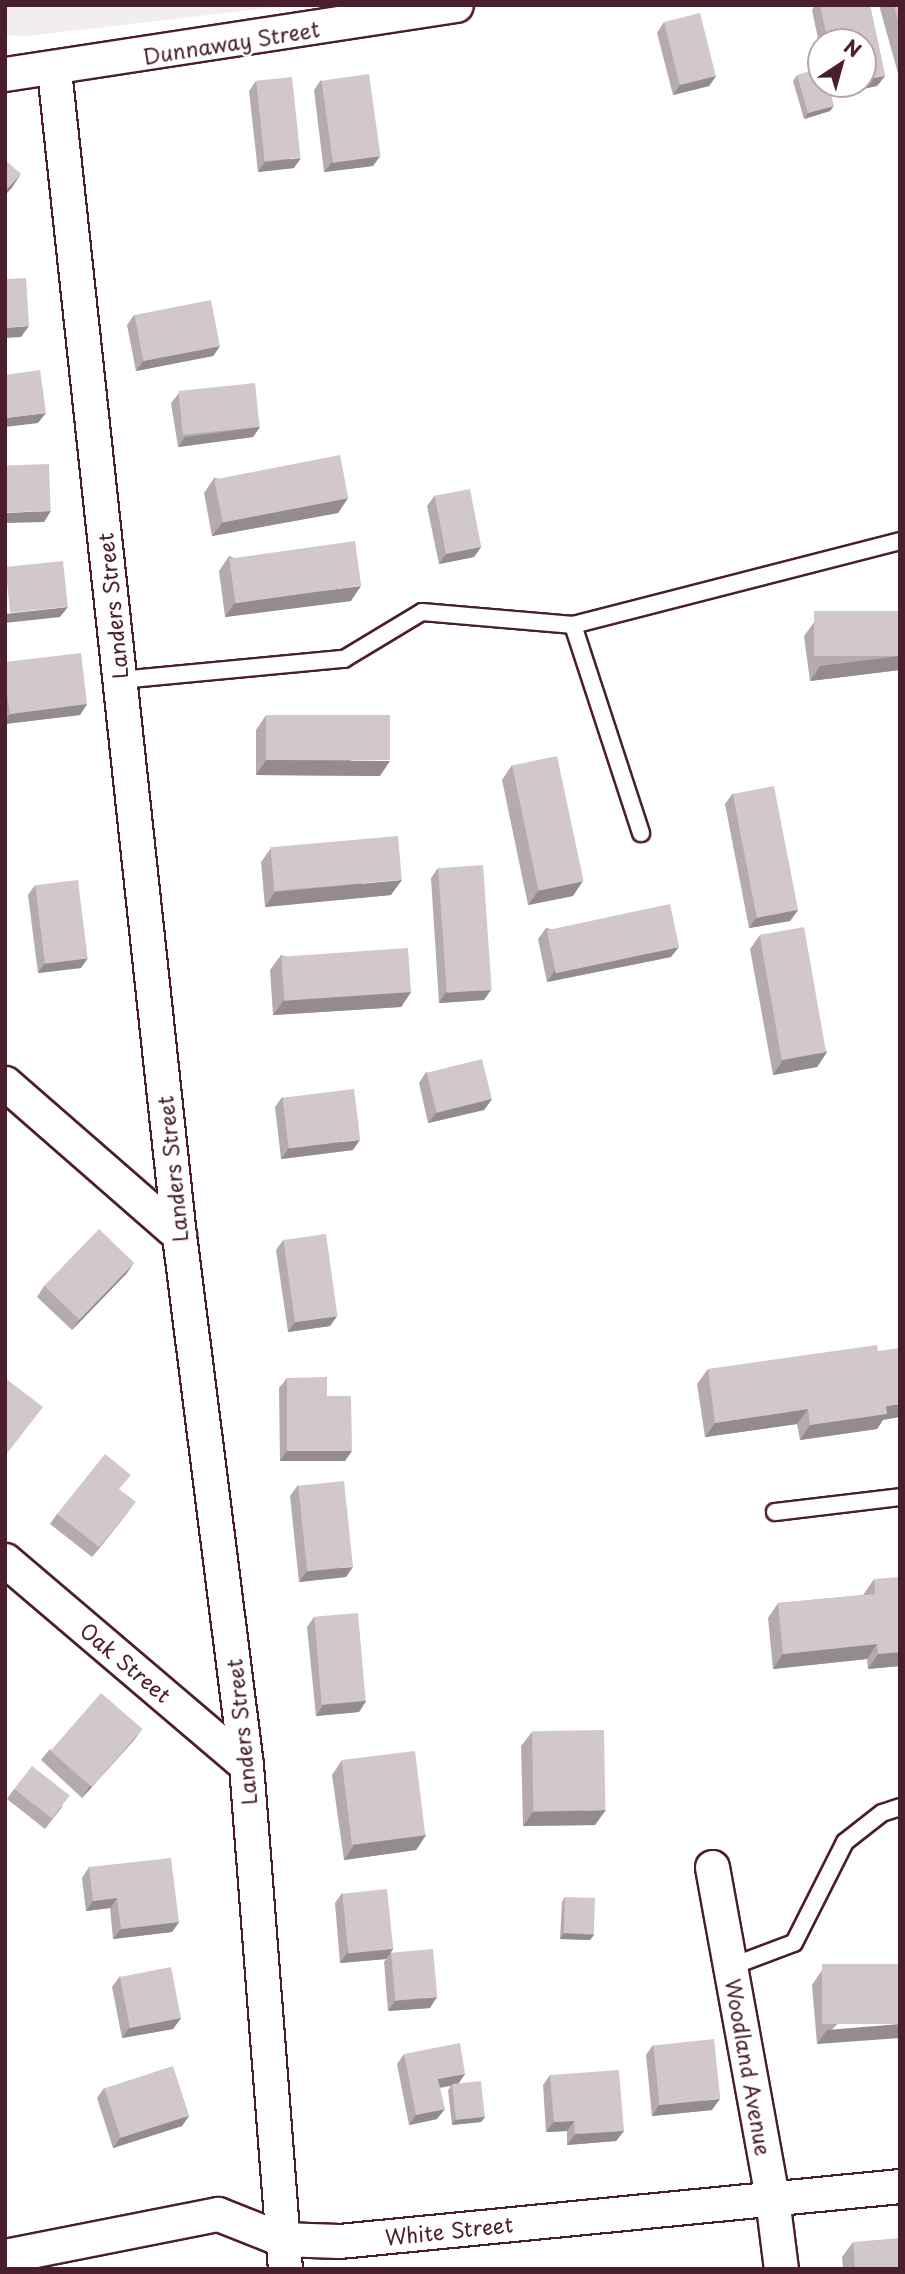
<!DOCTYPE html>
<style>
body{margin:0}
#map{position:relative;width:905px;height:2274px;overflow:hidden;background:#fff;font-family:"Playpen Sans",sans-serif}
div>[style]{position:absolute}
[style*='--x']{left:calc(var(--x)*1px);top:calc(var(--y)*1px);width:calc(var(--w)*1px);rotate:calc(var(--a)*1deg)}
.built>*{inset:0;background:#f2eeef}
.roads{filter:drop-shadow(2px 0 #4a1f2b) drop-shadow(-2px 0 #4a1f2b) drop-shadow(0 2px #4a1f2b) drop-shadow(0 -2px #4a1f2b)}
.service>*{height:16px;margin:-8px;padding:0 8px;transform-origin:8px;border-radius:8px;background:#fff}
.minor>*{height:33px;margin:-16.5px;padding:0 16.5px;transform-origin:16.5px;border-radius:16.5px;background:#fff}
.wall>*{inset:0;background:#b5abaf}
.shaded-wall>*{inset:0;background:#938b8e}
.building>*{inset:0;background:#d2c7cb;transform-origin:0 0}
span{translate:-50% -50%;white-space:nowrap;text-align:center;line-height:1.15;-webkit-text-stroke:5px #fff;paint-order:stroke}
.street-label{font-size:21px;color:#4a1f2b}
.frame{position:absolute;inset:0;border:7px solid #4a1f2b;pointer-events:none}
.north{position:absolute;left:807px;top:28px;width:70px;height:70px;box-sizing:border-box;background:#fff;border:2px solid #b7a5aa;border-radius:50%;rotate:36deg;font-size:19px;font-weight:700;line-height:28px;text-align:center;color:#4a1f2b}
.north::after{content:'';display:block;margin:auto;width:24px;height:32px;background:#4a1f2b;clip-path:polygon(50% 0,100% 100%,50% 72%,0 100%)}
</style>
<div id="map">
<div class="built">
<div style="clip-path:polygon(5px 5px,294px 5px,28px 36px,5px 35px)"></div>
</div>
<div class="roads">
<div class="service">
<div style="--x:573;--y:625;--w:338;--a:-14.4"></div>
<div style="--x:120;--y:680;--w:225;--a:-5.4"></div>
<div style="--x:344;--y:659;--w:91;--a:-31.1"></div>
<div style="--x:422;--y:612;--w:152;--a:4.9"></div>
<div style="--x:573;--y:625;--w:219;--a:71.9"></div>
<div style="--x:775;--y:1512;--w:126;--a:-6.8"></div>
<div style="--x:730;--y:1967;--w:68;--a:-20.6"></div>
<div style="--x:794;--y:1943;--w:113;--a:-63.2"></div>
<div style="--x:845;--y:1842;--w:47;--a:-38.1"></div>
<div style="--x:882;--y:1813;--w:19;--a:-18"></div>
</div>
<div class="minor">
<div style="--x:54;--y:70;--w:1172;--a:83.88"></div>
<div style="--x:179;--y:1235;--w:534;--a:82.8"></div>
<div style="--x:246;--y:1765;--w:506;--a:85.58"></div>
<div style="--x:5;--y:74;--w:456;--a:-8.7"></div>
<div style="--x:5;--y:1083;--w:231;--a:41.1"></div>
<div style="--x:5;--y:1560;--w:316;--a:40.4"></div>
<div style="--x:712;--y:1867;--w:336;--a:79.7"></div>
<div style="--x:772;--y:2198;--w:72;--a:82.8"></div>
<div style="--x:5;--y:2256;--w:217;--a:-11.2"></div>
<div style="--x:218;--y:2214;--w:68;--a:21.6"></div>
<div style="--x:281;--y:2239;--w:58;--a:2"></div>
<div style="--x:339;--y:2241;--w:564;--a:-5.6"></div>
</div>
</div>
<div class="wall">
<div style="clip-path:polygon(815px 5px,870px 5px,885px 76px,877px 86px,831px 95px,830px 111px,804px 119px,793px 81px,797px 75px,821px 84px,863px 84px,863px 42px,821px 42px,821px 53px,812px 10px)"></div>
<div style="clip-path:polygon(879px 5px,900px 5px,900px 77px,899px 77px)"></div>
<div style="clip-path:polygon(664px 22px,716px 76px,709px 86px,673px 95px,657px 33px)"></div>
<div style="clip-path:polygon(321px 80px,380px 156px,373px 166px,324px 172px,314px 90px)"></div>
<div style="clip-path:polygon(256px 81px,294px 168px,258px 172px,249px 91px)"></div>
<div style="clip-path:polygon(134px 315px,220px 346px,213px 356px,136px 371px,127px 325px)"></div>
<div style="clip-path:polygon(179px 393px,260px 427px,253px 437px,178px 447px,171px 403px)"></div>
<div style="clip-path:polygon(214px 478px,348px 498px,338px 513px,212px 536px,204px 493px)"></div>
<div style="clip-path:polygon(435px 495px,481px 547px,474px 557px,439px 564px,427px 506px)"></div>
<div style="clip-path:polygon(229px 556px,351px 601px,225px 617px,219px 571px)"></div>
<div style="clip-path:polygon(900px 611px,900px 670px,810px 681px,804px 636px,815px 621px)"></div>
<div style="clip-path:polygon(5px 662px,87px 704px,80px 715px,5px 724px)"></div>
<div style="clip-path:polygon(266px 715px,380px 776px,256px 775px,256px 730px)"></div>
<div style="clip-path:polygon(512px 765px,573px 896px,528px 905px,502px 780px)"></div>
<div style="clip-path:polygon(733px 793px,798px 910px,790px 921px,749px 928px,725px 804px)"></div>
<div style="clip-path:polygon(271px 848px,391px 895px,265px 907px,261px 862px)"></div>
<div style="clip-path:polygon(438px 868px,484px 1000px,439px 1003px,431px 878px)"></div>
<div style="clip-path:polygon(35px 885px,81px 968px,38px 973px,28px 895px)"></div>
<div style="clip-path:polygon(546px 928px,671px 957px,547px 982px,538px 939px)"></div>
<div style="clip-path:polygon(760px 935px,827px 1052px,817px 1067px,773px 1075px,750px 949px)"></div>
<div style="clip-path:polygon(281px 955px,411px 992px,401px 1007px,273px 1015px,270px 970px)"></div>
<div style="clip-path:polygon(426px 1072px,492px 1099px,484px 1110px,428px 1123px,419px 1083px)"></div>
<div style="clip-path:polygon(282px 1097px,353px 1150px,281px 1159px,275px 1107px)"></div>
<div style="clip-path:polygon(283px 1240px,337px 1316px,330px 1326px,288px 1332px,276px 1250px)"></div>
<div style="clip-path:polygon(127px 1273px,72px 1330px,37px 1297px,44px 1286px)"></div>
<div style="clip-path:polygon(708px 1369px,883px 1420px,877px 1429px,800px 1440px,797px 1424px,705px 1437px,697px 1384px)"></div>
<div style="clip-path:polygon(287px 1378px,327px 1396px,345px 1461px,280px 1461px,279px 1388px)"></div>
<div style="clip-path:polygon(298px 1485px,346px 1577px,299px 1582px,290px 1496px)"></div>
<div style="clip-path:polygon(120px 1490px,128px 1512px,92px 1557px,50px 1524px,57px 1514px)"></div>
<div style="clip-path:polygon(874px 1579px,900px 1666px,868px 1669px,867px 1659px,773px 1669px,768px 1618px,778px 1603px,863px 1595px)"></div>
<div style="clip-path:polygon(314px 1617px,366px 1701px,359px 1712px,316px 1716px,307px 1627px)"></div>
<div style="clip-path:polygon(142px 1729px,134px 1740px,82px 1798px,41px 1760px,49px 1750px)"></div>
<div style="clip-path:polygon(532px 1732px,595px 1825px,523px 1826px,521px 1746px)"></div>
<div style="clip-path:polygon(342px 1760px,426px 1835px,416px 1850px,344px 1860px,332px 1775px)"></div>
<div style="clip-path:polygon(14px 1789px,63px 1806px,45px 1829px,7px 1799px)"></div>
<div style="clip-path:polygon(89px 1867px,179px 1922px,172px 1932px,113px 1939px,110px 1908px,86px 1911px,82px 1878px)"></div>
<div style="clip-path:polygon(342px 1893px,393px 1949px,391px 1952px,430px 2008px,388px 2011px,384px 1962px,386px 1959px,340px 1963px,335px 1903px)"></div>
<div style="clip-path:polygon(565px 1897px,594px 1935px,590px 1940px,560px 1939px,562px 1902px)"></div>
<div style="clip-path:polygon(900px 1964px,817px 2044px,812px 1985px,822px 1970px)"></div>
<div style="clip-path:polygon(120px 1976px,181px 2018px,173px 2029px,122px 2038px,112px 1987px)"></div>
<div style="clip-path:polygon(653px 2045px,712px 2110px,652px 2116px,646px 2055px)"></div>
<div style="clip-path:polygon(404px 2054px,465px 2074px,458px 2084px,485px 2117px,481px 2122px,452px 2125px,448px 2090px,451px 2086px,440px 2088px,437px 2119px,409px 2125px,397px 2064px)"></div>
<div style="clip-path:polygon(550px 2075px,624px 2131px,616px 2141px,567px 2145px,567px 2131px,546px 2132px,543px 2085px)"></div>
<div style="clip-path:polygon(104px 2088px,189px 2116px,182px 2126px,113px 2148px,97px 2098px)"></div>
<div style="clip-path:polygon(853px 2242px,900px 2269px,843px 2269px,842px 2257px)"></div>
</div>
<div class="shaded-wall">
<div style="clip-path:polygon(716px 76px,709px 86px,673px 95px,680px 85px)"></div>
<div style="clip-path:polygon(885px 76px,877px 86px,830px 96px,837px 85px,844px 84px,863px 84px,863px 80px)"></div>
<div style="clip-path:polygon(834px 106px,830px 111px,804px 119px,808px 113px)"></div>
<div style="clip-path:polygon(380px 156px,373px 166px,324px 172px,332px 162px)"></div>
<div style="clip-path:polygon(301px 158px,294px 168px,258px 172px,265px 162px)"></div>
<div style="clip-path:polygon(21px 174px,11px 189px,5px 195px,5px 191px)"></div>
<div style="clip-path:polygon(29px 326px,21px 337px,5px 338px,5px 328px)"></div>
<div style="clip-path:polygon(220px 346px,213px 356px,136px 371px,143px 361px)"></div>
<div style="clip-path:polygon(46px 413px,38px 423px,5px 427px,5px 418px)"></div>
<div style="clip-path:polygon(260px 427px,253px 437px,178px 447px,185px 437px)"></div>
<div style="clip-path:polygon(348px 498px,338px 513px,212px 536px,223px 522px)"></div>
<div style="clip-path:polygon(51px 511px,44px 522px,5px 523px,5px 513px)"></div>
<div style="clip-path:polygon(481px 547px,474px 557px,439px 564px,446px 554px)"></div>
<div style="clip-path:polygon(361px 586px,351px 601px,225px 617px,235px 602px)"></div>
<div style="clip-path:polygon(68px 607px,60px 617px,5px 623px,5px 614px)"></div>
<div style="clip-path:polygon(900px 656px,900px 670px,810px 681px,820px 666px)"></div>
<div style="clip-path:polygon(87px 704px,80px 715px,5px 724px,5px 720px,10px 714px)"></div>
<div style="clip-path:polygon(266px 760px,390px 761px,380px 776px,256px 775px)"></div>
<div style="clip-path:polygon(402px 880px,391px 895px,265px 907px,275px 892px)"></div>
<div style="clip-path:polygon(583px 881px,573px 896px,528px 905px,539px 890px)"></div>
<div style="clip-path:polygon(798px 910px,790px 921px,749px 928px,756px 918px)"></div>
<div style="clip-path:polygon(679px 947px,671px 957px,547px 982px,554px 972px)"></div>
<div style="clip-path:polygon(88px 958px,81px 968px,38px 973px,45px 963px)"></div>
<div style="clip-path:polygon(491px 990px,484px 1000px,439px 1003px,446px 992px)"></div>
<div style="clip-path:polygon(411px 992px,401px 1007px,273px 1015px,284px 1000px)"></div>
<div style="clip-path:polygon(827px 1052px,817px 1067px,773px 1075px,783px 1060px)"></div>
<div style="clip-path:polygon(492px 1099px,484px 1110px,428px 1123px,436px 1113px)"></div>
<div style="clip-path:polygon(360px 1140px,353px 1150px,281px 1159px,289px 1148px)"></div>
<div style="clip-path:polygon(134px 1263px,127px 1273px,72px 1330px,79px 1320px)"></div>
<div style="clip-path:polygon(337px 1316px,330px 1326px,288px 1332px,295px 1322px)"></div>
<div style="clip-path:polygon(900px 1404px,900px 1417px,883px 1420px,877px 1429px,800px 1440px,810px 1425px,886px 1406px)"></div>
<div style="clip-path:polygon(808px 1409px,797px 1424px,705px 1437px,715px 1423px)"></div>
<div style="clip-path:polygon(287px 1451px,352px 1451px,345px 1461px,280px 1461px)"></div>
<div style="clip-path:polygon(136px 1502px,92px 1557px,99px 1547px)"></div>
<div style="clip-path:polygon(353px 1567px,346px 1577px,299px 1582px,307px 1571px)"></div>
<div style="clip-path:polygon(877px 1644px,867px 1659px,773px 1669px,783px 1654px)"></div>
<div style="clip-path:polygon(900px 1652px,900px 1666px,868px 1669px,878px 1654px)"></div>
<div style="clip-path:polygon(366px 1701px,359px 1712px,316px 1716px,323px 1705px)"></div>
<div style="clip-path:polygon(142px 1729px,134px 1740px,82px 1798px,89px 1787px)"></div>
<div style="clip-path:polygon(606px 1810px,595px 1825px,523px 1826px,533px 1812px)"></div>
<div style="clip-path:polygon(426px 1835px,416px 1850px,344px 1860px,354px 1845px)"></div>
<div style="clip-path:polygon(117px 1898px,110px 1908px,86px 1911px,93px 1901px)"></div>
<div style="clip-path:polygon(179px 1922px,172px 1932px,113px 1939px,121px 1929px)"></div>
<div style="clip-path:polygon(564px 1933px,594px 1935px,590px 1940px,560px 1939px)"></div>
<div style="clip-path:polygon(393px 1949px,386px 1959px,340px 1963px,347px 1953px)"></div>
<div style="clip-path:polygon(437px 1997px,430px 2008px,388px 2011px,395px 2001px)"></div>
<div style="clip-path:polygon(181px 2018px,173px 2029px,122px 2038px,129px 2028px)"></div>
<div style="clip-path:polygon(900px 2024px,900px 2038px,817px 2044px,827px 2030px)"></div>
<div style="clip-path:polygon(465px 2074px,458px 2084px,431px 2089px,438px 2079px)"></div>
<div style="clip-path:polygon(720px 2099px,712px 2110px,652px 2116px,659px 2105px)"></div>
<div style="clip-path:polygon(445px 2109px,437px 2119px,409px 2125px,416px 2115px)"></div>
<div style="clip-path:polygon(189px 2116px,182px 2126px,113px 2148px,120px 2138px)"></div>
<div style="clip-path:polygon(485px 2117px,481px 2122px,452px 2125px,455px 2120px)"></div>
<div style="clip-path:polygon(574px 2121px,567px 2131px,546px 2132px,554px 2122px)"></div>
<div style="clip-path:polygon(624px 2131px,616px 2141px,567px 2145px,575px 2134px)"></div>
</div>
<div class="building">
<div style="clip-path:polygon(820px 5px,870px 5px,885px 76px,863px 80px,863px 42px,828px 42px)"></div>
<div style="clip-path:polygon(894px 5px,900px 5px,900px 28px)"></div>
<div style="left:700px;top:13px;width:65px;height:37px;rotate:76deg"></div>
<div style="clip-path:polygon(821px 68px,821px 84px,828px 84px,834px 106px,808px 113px,797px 75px)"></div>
<div style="left:369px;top:74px;width:83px;height:48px;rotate:82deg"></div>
<div style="left:292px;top:77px;width:81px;height:36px;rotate:84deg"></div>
<div style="clip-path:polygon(5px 160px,21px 174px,5px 191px)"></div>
<div style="clip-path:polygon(26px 278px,29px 326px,5px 328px,5px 279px)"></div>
<div style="left:211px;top:300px;width:47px;height:78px;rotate:79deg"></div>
<div style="clip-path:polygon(40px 370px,46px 413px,5px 418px,5px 375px)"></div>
<div style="left:255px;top:383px;width:44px;height:77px;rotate:84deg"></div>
<div style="left:340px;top:455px;width:44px;height:128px;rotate:79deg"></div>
<div style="left:49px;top:464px;width:47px;height:44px;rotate:88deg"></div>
<div style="left:470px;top:489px;width:59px;height:36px;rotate:79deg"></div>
<div style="left:355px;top:541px;width:45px;height:127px;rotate:82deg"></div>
<div style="left:63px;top:561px;width:46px;height:58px;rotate:84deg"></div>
<div style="left:900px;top:611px;width:45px;height:86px;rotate:90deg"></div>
<div style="clip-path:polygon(81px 653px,87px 704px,10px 714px,5px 681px,5px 662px)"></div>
<div style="left:266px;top:715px;width:124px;height:45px"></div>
<div style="left:557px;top:756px;width:128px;height:46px;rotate:78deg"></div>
<div style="left:774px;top:786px;width:126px;height:42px;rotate:79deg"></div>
<div style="left:398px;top:836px;width:44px;height:128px;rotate:85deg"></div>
<div style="left:483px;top:865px;width:125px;height:45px;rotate:86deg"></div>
<div style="left:78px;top:880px;width:79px;height:43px;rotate:83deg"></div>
<div style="left:670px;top:904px;width:44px;height:126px;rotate:78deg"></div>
<div style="left:804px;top:927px;width:127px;height:45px;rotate:80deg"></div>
<div style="left:408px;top:948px;width:44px;height:127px;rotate:86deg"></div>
<div style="left:482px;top:1059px;width:41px;height:57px;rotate:76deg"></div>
<div style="left:354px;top:1089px;width:51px;height:72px;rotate:83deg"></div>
<div style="left:99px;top:1229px;width:49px;height:79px;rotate:44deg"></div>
<div style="left:326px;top:1234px;width:83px;height:43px;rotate:82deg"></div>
<div style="clip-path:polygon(877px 1345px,878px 1351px,900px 1348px,900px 1404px,886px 1406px,887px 1414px,810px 1425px,808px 1409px,715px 1423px,708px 1369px)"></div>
<div style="clip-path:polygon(327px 1377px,327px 1396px,351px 1396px,352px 1451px,287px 1451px,287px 1378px)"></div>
<div style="clip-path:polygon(5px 1378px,43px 1407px,5px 1456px)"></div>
<div style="clip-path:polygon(105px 1454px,131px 1475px,119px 1489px,136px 1502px,99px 1547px,57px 1514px)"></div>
<div style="left:344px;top:1481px;width:86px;height:46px;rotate:84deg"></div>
<div style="clip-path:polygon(900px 1577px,900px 1652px,878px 1654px,877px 1644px,783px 1654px,778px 1603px,875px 1594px,874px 1579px)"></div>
<div style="left:358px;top:1613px;width:88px;height:44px;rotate:85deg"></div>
<div style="left:101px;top:1693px;width:55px;height:77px;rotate:41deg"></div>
<div style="left:604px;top:1730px;width:80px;height:72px;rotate:89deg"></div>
<div style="left:415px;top:1751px;width:85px;height:74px;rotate:83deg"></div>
<div style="left:32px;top:1766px;width:48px;height:29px;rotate:38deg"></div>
<div style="clip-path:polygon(171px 1858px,179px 1922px,121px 1929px,117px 1898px,93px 1901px,89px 1867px)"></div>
<div style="left:387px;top:1889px;width:60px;height:45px;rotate:84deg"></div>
<div style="left:565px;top:1897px;width:30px;height:36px;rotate:2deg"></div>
<div style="left:433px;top:1949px;width:48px;height:42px;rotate:85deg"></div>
<div style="left:900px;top:1964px;width:60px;height:78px;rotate:90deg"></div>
<div style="left:171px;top:1967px;width:52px;height:52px;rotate:79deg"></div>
<div style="left:714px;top:2039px;width:60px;height:61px;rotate:84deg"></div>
<div style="clip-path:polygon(460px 2043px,465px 2074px,438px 2079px,445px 2109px,416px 2115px,404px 2054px)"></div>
<div style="left:173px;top:2066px;width:52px;height:72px;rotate:72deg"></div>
<div style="clip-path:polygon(619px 2070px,624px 2131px,575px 2134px,574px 2121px,554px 2122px,550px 2075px)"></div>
<div style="left:481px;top:2081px;width:36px;height:29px;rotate:84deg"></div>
<div style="clip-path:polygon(900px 2238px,900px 2269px,855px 2269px,853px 2242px)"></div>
</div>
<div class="street-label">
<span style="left:231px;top:42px;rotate:-9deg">Dunnaway Street</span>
<span style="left:112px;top:606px;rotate:-96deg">Landers Street</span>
<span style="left:172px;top:1169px;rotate:-96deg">Landers Street</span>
<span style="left:126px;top:1662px;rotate:40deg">Oak Street</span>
<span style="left:241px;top:1732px;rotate:-96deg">Landers Street</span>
<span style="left:749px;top:2067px;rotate:80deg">Woodland Avenue</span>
<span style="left:449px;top:2230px;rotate:-6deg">White Street</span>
</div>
<div class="frame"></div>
<div class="north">N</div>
</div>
